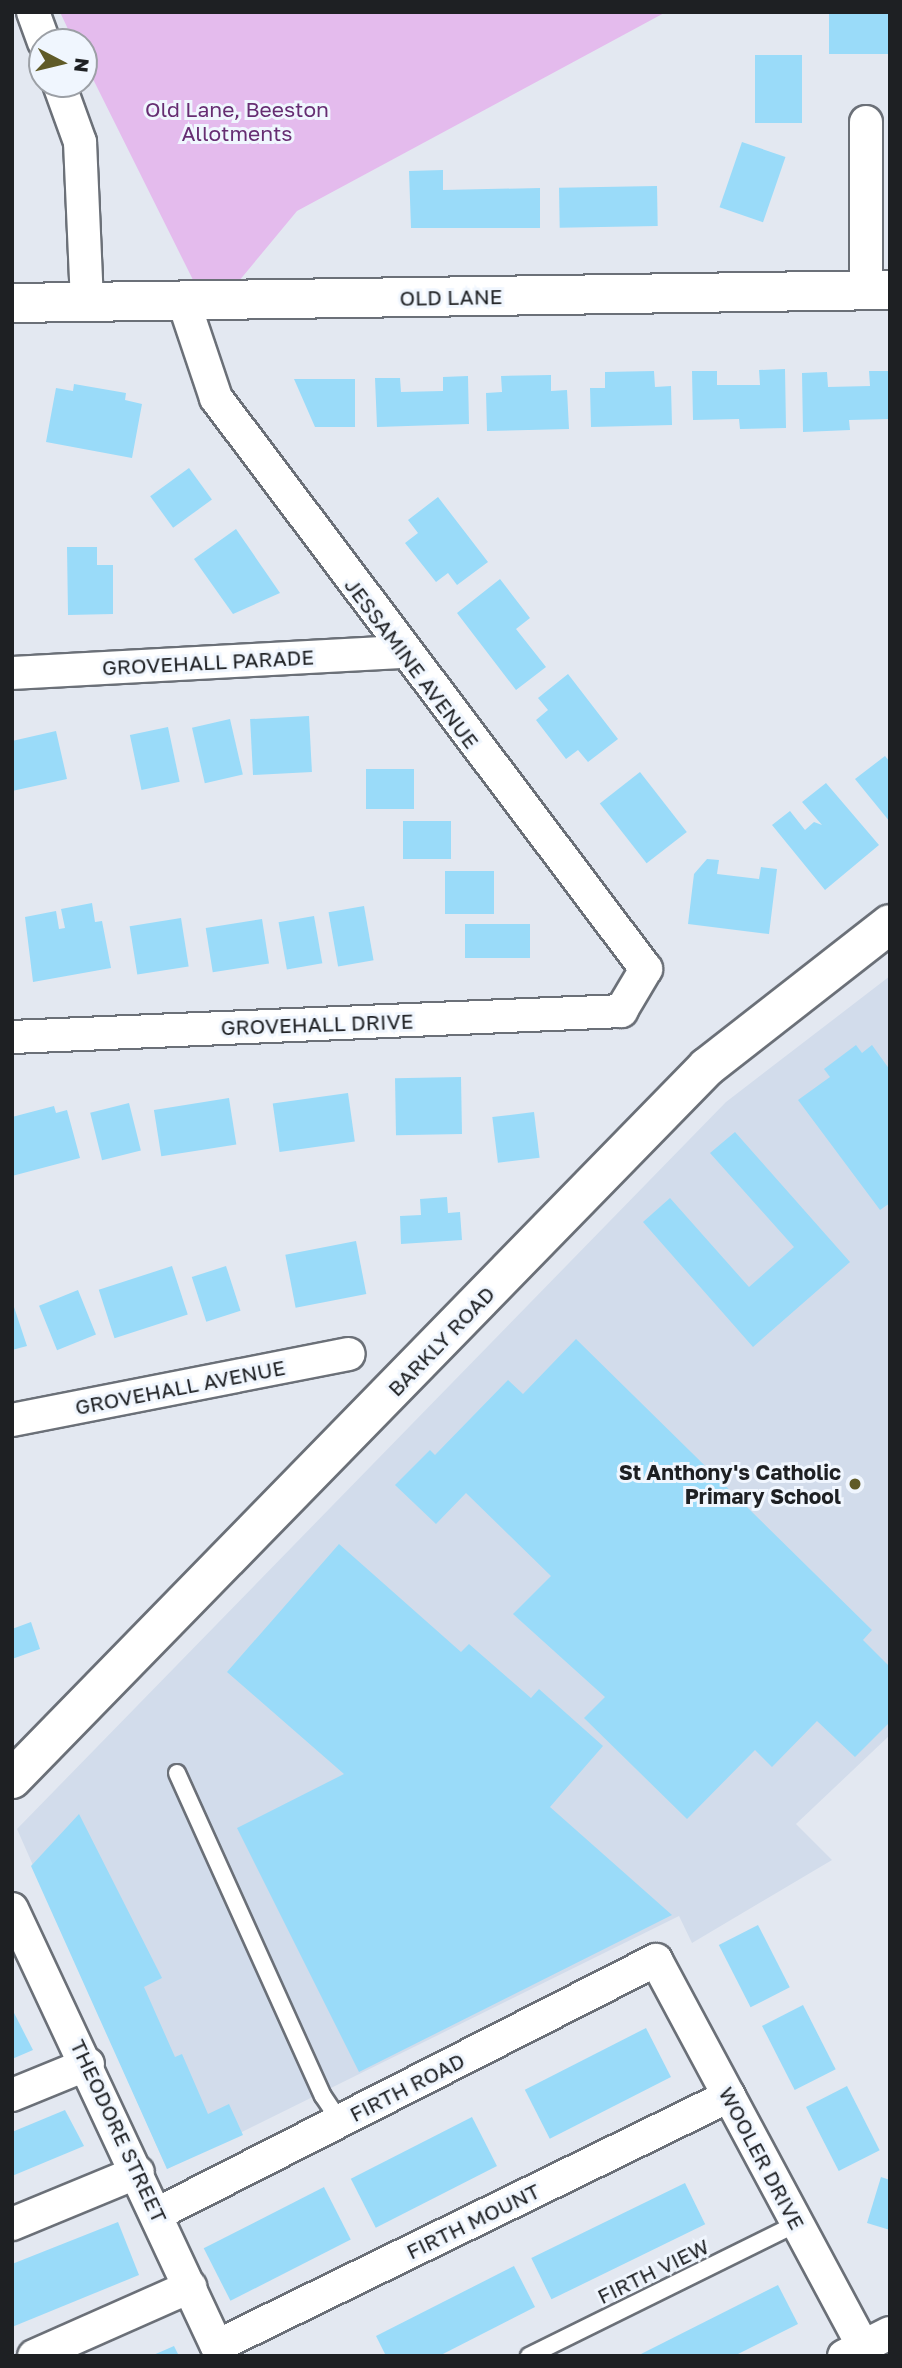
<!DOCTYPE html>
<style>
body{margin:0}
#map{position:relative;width:902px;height:2368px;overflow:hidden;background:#e3e8f1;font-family:"Golos Text",sans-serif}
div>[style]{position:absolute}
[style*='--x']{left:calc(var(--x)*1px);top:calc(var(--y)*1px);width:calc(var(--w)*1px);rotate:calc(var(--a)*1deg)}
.built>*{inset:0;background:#d2dceb}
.green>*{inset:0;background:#e4bbed}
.building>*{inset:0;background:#9adbf9;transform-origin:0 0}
.roads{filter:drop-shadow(2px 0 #6b7078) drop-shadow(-2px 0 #6b7078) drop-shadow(0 2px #6b7078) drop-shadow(0 -2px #6b7078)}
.service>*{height:16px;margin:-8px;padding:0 8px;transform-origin:8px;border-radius:8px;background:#fff}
.minor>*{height:32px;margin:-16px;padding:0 16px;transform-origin:16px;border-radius:16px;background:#fff}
.tertiary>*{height:38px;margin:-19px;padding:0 19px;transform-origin:19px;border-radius:19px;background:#fff}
.dots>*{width:19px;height:19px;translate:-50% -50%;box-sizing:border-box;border:4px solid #f0f6fe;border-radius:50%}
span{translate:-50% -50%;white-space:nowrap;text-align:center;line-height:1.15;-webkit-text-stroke:6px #f0f6fe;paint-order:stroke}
.park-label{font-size:21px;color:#662d72}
.street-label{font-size:21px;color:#1e2023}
.poi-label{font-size:21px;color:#1e2023;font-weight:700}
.right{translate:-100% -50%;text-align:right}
.frame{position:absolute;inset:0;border:14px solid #1e2023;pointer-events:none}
.north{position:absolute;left:28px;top:28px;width:70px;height:70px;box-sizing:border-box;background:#f0f6fe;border:2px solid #9ca0a6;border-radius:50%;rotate:97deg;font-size:19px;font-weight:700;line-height:28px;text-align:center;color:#1e2023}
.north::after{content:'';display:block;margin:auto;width:24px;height:32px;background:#605b28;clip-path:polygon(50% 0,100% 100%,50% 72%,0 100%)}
</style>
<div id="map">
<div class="built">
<div style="clip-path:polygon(890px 976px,890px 1735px,796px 1824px,832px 1860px,692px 1943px,679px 1916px,167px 2169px,17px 1829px,726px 1102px)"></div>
</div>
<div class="green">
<div style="clip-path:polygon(60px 12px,666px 12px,297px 211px,224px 299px,203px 300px,84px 61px,84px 42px,74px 42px)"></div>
</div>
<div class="building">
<div style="left:829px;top:12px;width:61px;height:42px"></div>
<div style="left:755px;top:55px;width:47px;height:68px"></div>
<div style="left:742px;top:142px;width:46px;height:69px;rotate:19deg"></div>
<div style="clip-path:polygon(443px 170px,443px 190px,540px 188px,540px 228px,411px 228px,409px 171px)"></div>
<div style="left:657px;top:186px;width:40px;height:98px;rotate:89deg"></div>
<div style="clip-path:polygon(785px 369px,786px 428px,740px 429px,739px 419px,693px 420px,692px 371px,717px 371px,717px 385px,760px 385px,759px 370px)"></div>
<div style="clip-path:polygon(654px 371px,655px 387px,671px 386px,672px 425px,591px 427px,590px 388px,605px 388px,605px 372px)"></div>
<div style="clip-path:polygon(869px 371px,890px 371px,890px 419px,849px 420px,850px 430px,803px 432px,802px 373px,827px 372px,828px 387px,870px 386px)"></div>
<div style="clip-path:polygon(551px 375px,551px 391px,567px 390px,569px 429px,487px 431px,486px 393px,502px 392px,501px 376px)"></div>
<div style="clip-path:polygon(468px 376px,469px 424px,377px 427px,375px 378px,400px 378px,401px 392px,443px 391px,443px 377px)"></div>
<div style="clip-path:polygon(294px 379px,355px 379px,355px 427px,315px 427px)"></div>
<div style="clip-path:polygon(74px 384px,126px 393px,125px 400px,142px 404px,132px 458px,46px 442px,56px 388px,73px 391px)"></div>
<div style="left:189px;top:468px;width:39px;height:48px;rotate:54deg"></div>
<div style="clip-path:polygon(438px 497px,488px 562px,457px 585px,448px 573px,436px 582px,405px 543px,418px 533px,408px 520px)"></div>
<div style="clip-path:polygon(236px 529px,280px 593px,233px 614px,194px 559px)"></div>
<div style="clip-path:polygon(67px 547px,97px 547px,97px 565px,113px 565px,113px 614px,68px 615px)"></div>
<div style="clip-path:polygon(500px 579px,530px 618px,516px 629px,546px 667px,516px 690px,457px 613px)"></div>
<div style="clip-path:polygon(568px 674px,618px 739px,588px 762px,578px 750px,566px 759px,536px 720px,548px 710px,538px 698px)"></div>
<div style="left:309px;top:716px;width:56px;height:59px;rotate:87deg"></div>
<div style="left:230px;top:719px;width:57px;height:39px;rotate:77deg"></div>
<div style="left:168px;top:727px;width:56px;height:39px;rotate:78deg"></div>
<div style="clip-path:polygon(56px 731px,67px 779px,12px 791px,12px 741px)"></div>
<div style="clip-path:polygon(885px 756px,890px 762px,890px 822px,855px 779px)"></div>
<div style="left:366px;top:769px;width:48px;height:40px"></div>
<div style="left:640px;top:772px;width:76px;height:51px;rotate:52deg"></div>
<div style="clip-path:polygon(826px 783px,879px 845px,825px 890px,772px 825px,790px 811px,805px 830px,814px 822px,822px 825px,802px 802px)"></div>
<div style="left:403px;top:821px;width:48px;height:38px"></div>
<div style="clip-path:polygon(707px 859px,719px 860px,717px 874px,759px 879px,761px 867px,777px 869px,769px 934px,688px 924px,694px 874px)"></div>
<div style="left:445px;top:871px;width:49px;height:43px"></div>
<div style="clip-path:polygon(92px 903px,95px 922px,102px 921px,111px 968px,33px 982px,25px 917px,56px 911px,59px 929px,65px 928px,61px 909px)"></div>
<div style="left:364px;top:906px;width:55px;height:36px;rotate:80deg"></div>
<div style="left:314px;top:916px;width:48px;height:36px;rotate:80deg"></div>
<div style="left:181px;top:918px;width:49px;height:52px;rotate:81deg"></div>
<div style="left:262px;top:919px;width:45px;height:57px;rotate:81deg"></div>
<div style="left:465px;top:924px;width:65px;height:34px"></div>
<div style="clip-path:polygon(856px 1045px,862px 1053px,872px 1045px,890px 1070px,890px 1203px,880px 1210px,798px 1100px,830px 1077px,824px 1069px)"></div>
<div style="left:461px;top:1077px;width:57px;height:66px;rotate:89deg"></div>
<div style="left:348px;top:1093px;width:49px;height:76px;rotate:82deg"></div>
<div style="left:229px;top:1098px;width:47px;height:76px;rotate:81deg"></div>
<div style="left:129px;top:1103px;width:49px;height:40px;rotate:76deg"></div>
<div style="clip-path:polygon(54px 1106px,56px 1113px,67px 1110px,80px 1158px,12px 1176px,12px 1117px)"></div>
<div style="left:534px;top:1112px;width:46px;height:42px;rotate:83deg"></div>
<div style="clip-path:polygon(735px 1132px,850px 1262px,753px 1347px,643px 1222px,670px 1198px,749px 1287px,794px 1247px,710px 1153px)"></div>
<div style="clip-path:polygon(447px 1197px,448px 1213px,460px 1212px,462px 1240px,401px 1244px,400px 1216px,421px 1215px,420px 1199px)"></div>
<div style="left:356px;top:1241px;width:54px;height:72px;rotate:79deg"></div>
<div style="left:172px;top:1266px;width:51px;height:77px;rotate:72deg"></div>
<div style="left:226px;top:1266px;width:47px;height:36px;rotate:72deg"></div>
<div style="left:78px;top:1290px;width:48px;height:42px;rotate:68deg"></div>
<div style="clip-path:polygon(12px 1301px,27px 1346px,12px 1350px)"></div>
<div style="clip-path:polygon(576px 1339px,872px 1630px,863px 1640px,890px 1667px,890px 1722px,855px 1757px,817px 1721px,772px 1767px,755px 1750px,687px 1819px,584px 1718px,605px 1697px,513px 1614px,551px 1576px,466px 1493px,436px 1524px,395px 1485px,430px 1450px,435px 1455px,508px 1380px,523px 1394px)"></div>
<div style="clip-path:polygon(339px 1544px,461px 1652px,469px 1644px,531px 1698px,539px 1689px,603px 1746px,550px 1807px,672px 1915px,359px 2072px,237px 1828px,344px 1774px,227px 1672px)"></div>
<div style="clip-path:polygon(31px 1622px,40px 1649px,12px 1659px,12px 1629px)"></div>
<div style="clip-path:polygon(79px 1814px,162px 1978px,144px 1987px,175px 2057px,182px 2054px,208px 2114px,229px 2104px,243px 2135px,167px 2169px,31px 1866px)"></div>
<div style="left:758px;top:1925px;width:70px;height:44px;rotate:63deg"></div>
<div style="left:803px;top:2005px;width:72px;height:46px;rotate:63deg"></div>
<div style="clip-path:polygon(12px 2009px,33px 2050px,12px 2059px)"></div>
<div style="left:646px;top:2028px;width:55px;height:136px;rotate:63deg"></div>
<div style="left:847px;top:2086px;width:72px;height:46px;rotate:63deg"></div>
<div style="clip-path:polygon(65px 2110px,84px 2146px,12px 2176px,12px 2132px)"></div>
<div style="left:472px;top:2117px;width:55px;height:136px;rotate:63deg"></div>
<div style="clip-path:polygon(881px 2177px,890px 2180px,890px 2230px,867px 2223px)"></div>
<div style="left:685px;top:2183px;width:46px;height:171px;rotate:64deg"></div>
<div style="left:324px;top:2187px;width:59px;height:135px;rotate:63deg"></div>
<div style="clip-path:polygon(118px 2222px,139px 2275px,12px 2327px,12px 2264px)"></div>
<div style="clip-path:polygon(514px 2266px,535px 2307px,439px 2356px,386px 2356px,376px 2336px)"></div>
<div style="clip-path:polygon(778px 2285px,798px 2324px,734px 2356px,637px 2356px)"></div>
<div style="clip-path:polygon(174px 2346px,179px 2356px,151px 2356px)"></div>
</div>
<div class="roads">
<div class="service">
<div style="--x:177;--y:1773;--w:354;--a:65.7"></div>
<div style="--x:323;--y:2096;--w:30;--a:56"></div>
<div style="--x:529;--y:2356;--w:298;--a:-26.3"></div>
</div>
<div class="minor">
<div style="--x:33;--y:12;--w:32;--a:70"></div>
<div style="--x:59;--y:84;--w:62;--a:70.1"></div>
<div style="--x:80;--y:142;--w:158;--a:87.5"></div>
<div style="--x:866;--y:122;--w:169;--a:90"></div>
<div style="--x:12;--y:673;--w:392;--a:-3.1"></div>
<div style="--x:12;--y:1037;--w:610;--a:-2.44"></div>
<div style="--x:621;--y:1011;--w:49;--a:-59.2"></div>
<div style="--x:646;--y:969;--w:715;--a:-126.98"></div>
<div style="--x:216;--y:398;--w:103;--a:-108.6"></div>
<div style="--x:12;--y:1420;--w:343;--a:-11.1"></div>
<div style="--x:12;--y:1909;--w:493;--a:64.9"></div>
<div style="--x:12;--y:2095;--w:82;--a:-22.2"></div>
<div style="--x:157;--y:2214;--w:560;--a:-26.98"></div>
<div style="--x:656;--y:1960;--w:449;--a:61.8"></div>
<div style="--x:12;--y:2224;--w:136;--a:-22.4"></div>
<div style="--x:217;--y:2346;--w:570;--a:-26.03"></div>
<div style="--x:34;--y:2356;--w:171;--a:-23.9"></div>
<div style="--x:844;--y:2356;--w:51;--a:-26.6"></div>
</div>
<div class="tertiary">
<div style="--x:12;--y:303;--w:878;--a:-0.85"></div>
<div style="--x:12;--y:1779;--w:995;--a:-45.69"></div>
<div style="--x:707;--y:1067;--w:232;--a:-38"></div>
</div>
</div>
<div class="dots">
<div style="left:855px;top:1484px;background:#605b28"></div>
</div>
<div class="park-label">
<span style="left:237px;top:121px">Old Lane, Beeston<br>Allotments</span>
</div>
<div class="street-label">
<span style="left:451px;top:297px;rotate:-1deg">OLD LANE</span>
<span style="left:208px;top:662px;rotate:-3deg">GROVEHALL PARADE</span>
<span style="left:412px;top:663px;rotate:53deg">JESSAMINE AVENUE</span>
<span style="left:317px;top:1024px;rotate:-2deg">GROVEHALL DRIVE</span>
<span style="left:441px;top:1341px;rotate:-46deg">BARKLY ROAD</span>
<span style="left:180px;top:1387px;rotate:-11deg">GROVEHALL AVENUE</span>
<span style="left:407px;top:2087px;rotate:-27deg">FIRTH ROAD</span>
<span style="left:119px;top:2131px;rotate:65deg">THEODORE STREET</span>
<span style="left:762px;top:2158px;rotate:62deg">WOOLER DRIVE</span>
<span style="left:473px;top:2221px;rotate:-26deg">FIRTH MOUNT</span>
<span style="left:653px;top:2271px;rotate:-26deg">FIRTH VIEW</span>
</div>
<div class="poi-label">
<span class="right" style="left:841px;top:1484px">St Anthony's Catholic<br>Primary School</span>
</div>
<div class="frame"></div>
<div class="north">N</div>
</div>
